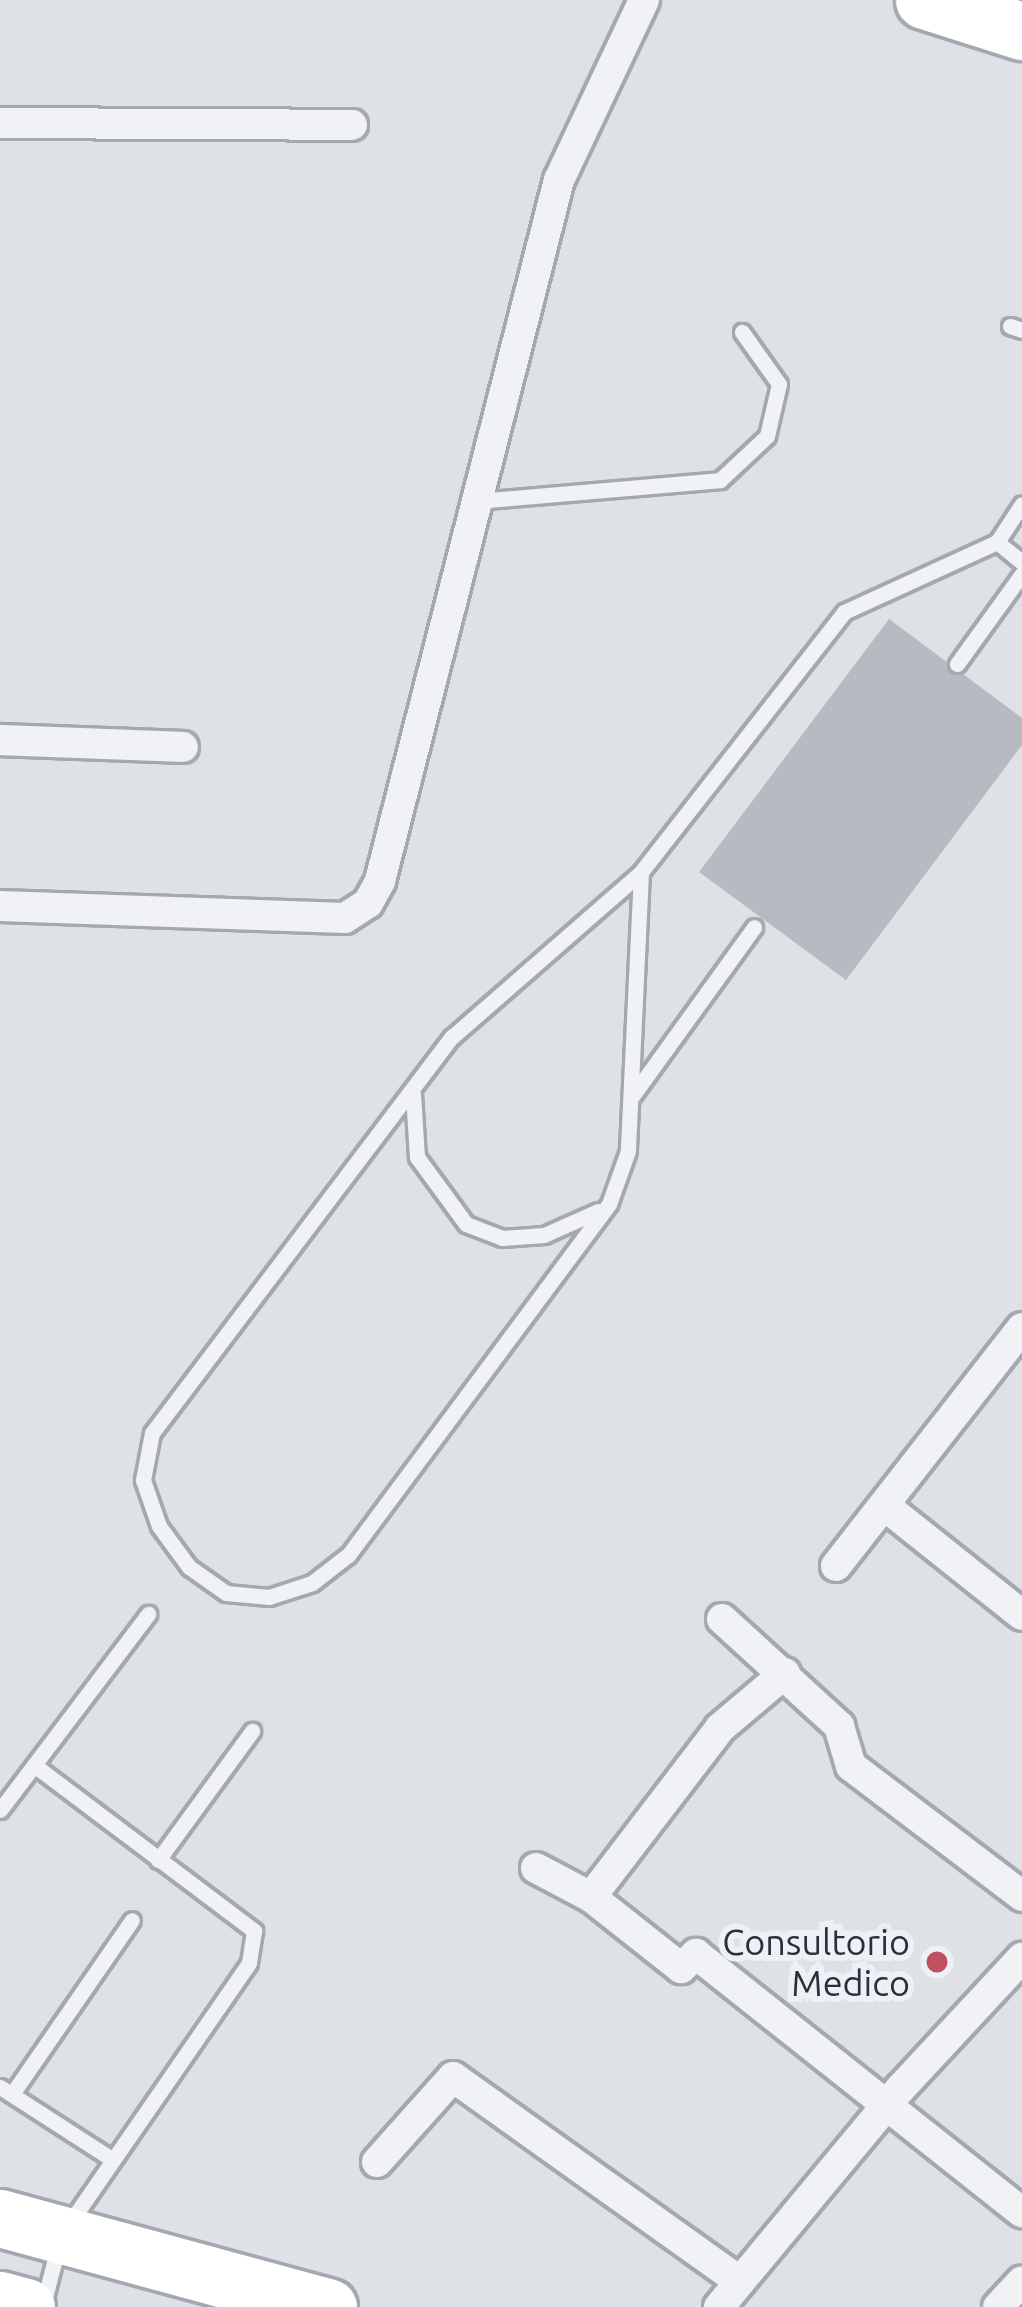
<!DOCTYPE html>
<style>
body{margin:0}
#map{position:relative;width:1022px;height:2307px;overflow:hidden;background:#dee1e6;font-family:Ubuntu,sans-serif}
div>[style]{position:absolute}
[style*='--x']{left:calc(var(--x)*1px);top:calc(var(--y)*1px);width:calc(var(--w)*1px);rotate:calc(var(--a)*1deg)}
.building>*{inset:0;background:#b6bbc2}
.roads{filter:drop-shadow(3px 0 #a4a8b0) drop-shadow(-3px 0 #a4a8b0) drop-shadow(0 3px #a4a8b0) drop-shadow(0 -3px #a4a8b0)}
.lane>*{height:15px;margin:-7.5px;padding:0 7.5px;transform-origin:7.5px;border-radius:7.5px;background:#f1f2f5}
.street>*{height:30px;margin:-15px;padding:0 15px;transform-origin:15px;border-radius:15px;background:#f1f2f5}
.highway>*{height:57px;margin:-28.5px;padding:0 28.5px;transform-origin:28.5px;border-radius:28.5px;background:#fff}
.dots>*{width:33px;height:33px;translate:-50% -50%;box-sizing:border-box;border:6px solid #edf0f4;border-radius:50%}
span{translate:-50% -50%;white-space:nowrap;text-align:center;line-height:1.15;-webkit-text-stroke:12px #edf0f4;paint-order:stroke}
.poi-label{font-size:36px;color:#29303c}
.right{translate:-100% -50%;text-align:right}
</style>
<div id="map">
<div class="building">
<div style="clip-path:polygon(889px 619px,1022px 718px,1022px 745px,846px 980px,699px 872px)"></div>
</div>
<div class="roads">
<div class="lane">
<div style="--x:1010;--y:326;--w:13;--a:18"></div>
<div style="--x:477;--y:501;--w:244;--a:-4.9"></div>
<div style="--x:720;--y:480;--w:64;--a:-43.1"></div>
<div style="--x:767;--y:436;--w:53;--a:-77"></div>
<div style="--x:779;--y:384;--w:64;--a:-125.4"></div>
<div style="--x:997;--y:542;--w:32;--a:39"></div>
<div style="--x:957;--y:664;--w:111;--a:-54.2"></div>
<div style="--x:641;--y:872;--w:279;--a:92.7"></div>
<div style="--x:628;--y:1151;--w:56;--a:109.7"></div>
<div style="--x:609;--y:1204;--w:437;--a:126.6"></div>
<div style="--x:348;--y:1555;--w:46;--a:142.1"></div>
<div style="--x:312;--y:1583;--w:45;--a:162"></div>
<div style="--x:269;--y:1597;--w:43;--a:-174.7"></div>
<div style="--x:226;--y:1593;--w:45;--a:-144.9"></div>
<div style="--x:189;--y:1567;--w:51;--a:-126.2"></div>
<div style="--x:159;--y:1526;--w:49;--a:-109.2"></div>
<div style="--x:143;--y:1480;--w:48;--a:-79.2"></div>
<div style="--x:152;--y:1433;--w:497;--a:-52.9"></div>
<div style="--x:452;--y:1037;--w:251;--a:-41.1"></div>
<div style="--x:641;--y:872;--w:330;--a:-52"></div>
<div style="--x:844;--y:612;--w:168;--a:-24.6"></div>
<div style="--x:997;--y:542;--w:45;--a:-56.7"></div>
<div style="--x:413;--y:1094;--w:63;--a:86.4"></div>
<div style="--x:417;--y:1157;--w:83;--a:53.8"></div>
<div style="--x:466;--y:1224;--w:39;--a:21"></div>
<div style="--x:502;--y:1238;--w:42;--a:-4.1"></div>
<div style="--x:544;--y:1235;--w:59;--a:-24"></div>
<div style="--x:633;--y:1095;--w:207;--a:-54.2"></div>
<div style="--x:34;--y:1765;--w:276;--a:37"></div>
<div style="--x:254;--y:1931;--w:32;--a:99"></div>
<div style="--x:249;--y:1963;--w:318;--a:124.6"></div>
<div style="--x:0;--y:1810;--w:246;--a:-52.9"></div>
<div style="--x:158;--y:1860;--w:160;--a:-53.9"></div>
<div style="--x:0;--y:2087;--w:131;--a:32.8"></div>
<div style="--x:12;--y:2094;--w:211;--a:-55.4"></div>
<div style="--x:43;--y:2305;--w:60;--a:-75.5"></div>
</div>
<div class="street">
<div style="--x:0;--y:123;--w:352;--a:0.3"></div>
<div style="--x:0;--y:740;--w:183;--a:2.2"></div>
<div style="--x:0;--y:906;--w:345;--a:2"></div>
<div style="--x:345;--y:918;--w:27;--a:-33"></div>
<div style="--x:368;--y:903;--w:25;--a:-61"></div>
<div style="--x:380;--y:881;--w:723;--a:-75.68"></div>
<div style="--x:559;--y:180;--w:199;--a:-64.7"></div>
<div style="--x:885;--y:1506;--w:175;--a:38.5"></div>
<div style="--x:836;--y:1566;--w:302;--a:-52"></div>
<div style="--x:722;--y:1619;--w:159;--a:42.4"></div>
<div style="--x:839;--y:1726;--w:42;--a:73.3"></div>
<div style="--x:851;--y:1766;--w:215;--a:37.2"></div>
<div style="--x:536;--y:1868;--w:62;--a:27.8"></div>
<div style="--x:591;--y:1897;--w:115;--a:38.3"></div>
<div style="--x:681;--y:1968;--w:21;--a:-43"></div>
<div style="--x:696;--y:1954;--w:416;--a:38.4"></div>
<div style="--x:591;--y:1897;--w:213;--a:-52.6"></div>
<div style="--x:720;--y:1728;--w:85;--a:-40.2"></div>
<div style="--x:377;--y:2162;--w:114;--a:-48.2"></div>
<div style="--x:453;--y:2077;--w:351;--a:35.5"></div>
<div style="--x:719;--y:2307;--w:285;--a:-50.3"></div>
<div style="--x:901;--y:2088;--w:178;--a:-47.1"></div>
<div style="--x:998;--y:2307;--w:35;--a:-47"></div>
</div>
<div class="highway">
<div style="--x:924;--y:0;--w:103;--a:17.6"></div>
<div style="--x:0;--y:2218;--w:340;--a:15.2"></div>
<div style="--x:0;--y:2300;--w:27;--a:15"></div>
</div>
</div>
<div class="dots">
<div style="left:937px;top:1962px;background:#c04f5f"></div>
</div>
<div class="poi-label">
<span class="right" style="left:910px;top:1962px">Consultorio<br>Medico</span>
</div>
</div>
